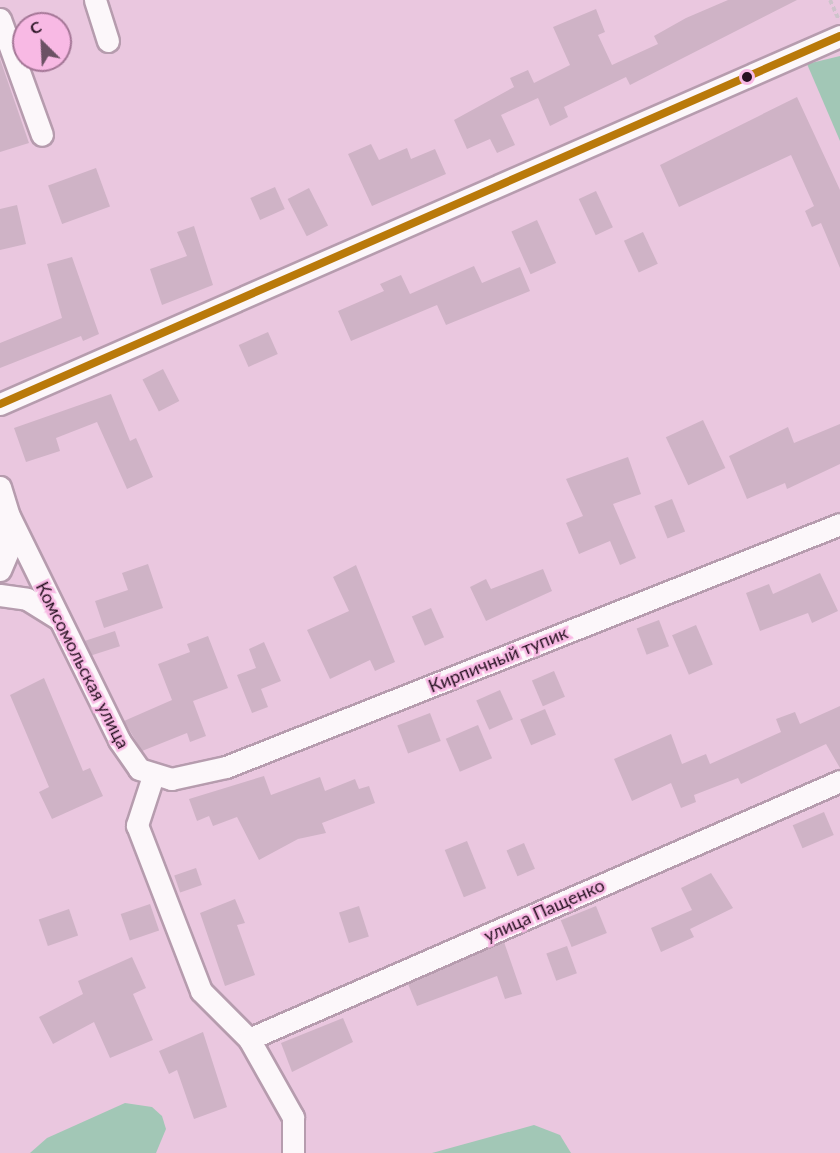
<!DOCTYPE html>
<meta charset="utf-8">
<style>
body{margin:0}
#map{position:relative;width:840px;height:1153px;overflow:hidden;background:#eac7df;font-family:Lato,sans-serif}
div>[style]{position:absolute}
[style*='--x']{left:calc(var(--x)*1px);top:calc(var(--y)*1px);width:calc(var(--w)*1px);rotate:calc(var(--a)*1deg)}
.green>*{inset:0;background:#a2c7b6}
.building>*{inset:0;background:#cfb3c6;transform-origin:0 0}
.path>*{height:4px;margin-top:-2px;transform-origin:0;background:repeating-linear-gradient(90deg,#cec4cb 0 4.5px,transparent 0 7.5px)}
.roads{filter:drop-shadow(2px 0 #b69cae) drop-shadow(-2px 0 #b69cae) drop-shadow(0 2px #b69cae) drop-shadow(0 -2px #b69cae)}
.minor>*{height:21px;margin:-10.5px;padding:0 10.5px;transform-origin:10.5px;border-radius:10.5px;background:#fcf7fa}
.bus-1>*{height:8px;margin:-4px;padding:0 4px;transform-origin:4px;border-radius:4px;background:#b9790a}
.dots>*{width:16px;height:16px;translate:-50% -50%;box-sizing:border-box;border:3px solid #f8b9e4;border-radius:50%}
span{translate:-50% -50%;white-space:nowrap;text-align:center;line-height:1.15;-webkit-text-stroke:5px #f8b9e4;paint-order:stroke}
.street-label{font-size:18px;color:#271121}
.north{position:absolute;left:12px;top:12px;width:60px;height:60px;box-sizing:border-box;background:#f8b9e4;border:2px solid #a47696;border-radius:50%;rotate:336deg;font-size:16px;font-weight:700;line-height:24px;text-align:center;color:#271121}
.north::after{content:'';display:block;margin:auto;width:21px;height:27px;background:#6b5164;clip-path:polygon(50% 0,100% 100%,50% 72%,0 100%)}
</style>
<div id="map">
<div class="green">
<div style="clip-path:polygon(840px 56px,840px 141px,807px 64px)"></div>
<div style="clip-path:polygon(125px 1103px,152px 1107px,162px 1116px,166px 1129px,156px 1153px,30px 1153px,47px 1138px)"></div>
<div style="clip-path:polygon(534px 1125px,560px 1135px,571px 1153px,432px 1153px)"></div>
</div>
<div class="building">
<div style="clip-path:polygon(728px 0,797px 0,630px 85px,626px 77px,564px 107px,568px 117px,550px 126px,538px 98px,501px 115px,515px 145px,497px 153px,490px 139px,467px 149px,454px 120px,514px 87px,510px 78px,528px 70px,534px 83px,570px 65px,553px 27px,596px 9px,605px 32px,598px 35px,612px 65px,658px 44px,654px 36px,686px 18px)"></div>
<div style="clip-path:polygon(0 59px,29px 143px,0 152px)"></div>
<div style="clip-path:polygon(797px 97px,840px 190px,840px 268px,821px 223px,812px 227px,805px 211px,814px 206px,791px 155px,679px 207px,660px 165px)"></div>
<div style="clip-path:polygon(371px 144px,379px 160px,407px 148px,411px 159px,435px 149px,446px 174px,372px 206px,348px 154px)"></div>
<div style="left:96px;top:168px;width:41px;height:51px;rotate:70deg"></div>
<div style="left:275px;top:187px;width:24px;height:27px;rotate:66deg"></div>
<div style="left:309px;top:188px;width:42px;height:24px;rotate:63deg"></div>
<div style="left:596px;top:191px;width:40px;height:19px;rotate:65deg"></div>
<div style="clip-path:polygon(17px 205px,26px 244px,0 250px,0 209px)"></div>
<div style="left:537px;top:220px;width:47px;height:28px;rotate:66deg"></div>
<div style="clip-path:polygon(194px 226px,213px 285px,162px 305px,150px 269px,187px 256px,177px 232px)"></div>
<div style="left:643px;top:232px;width:35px;height:21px;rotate:65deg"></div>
<div style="clip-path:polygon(72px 257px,99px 334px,83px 341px,81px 336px,0 368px,0 343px,62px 318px,47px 264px)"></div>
<div style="clip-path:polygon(474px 266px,482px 283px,520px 267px,530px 291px,446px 325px,437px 305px,351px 341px,338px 311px,384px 291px,380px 284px,401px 275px,410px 294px)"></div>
<div style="left:268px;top:332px;width:24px;height:32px;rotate:66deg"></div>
<div style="left:163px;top:369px;width:36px;height:23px;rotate:63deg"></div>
<div style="clip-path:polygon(111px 394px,130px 441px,136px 438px,153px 477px,127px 489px,97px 422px,56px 438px,60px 451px,26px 462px,14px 428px)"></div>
<div style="left:703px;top:420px;width:53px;height:41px;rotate:65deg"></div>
<div style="clip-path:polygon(840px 424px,840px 464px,787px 489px,785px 483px,747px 499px,729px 456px,788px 427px,794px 443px)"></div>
<div style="clip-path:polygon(628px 457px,641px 494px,613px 504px,636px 558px,620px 565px,610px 541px,579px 554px,566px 523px,583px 516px,566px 479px)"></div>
<div style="left:672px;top:499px;width:35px;height:19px;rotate:68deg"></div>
<div style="clip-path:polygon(148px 564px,163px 608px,104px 628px,95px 601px,128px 590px,122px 573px)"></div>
<div style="clip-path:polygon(356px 565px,395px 662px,375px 671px,370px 660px,330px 679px,307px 630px,349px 611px,333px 577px)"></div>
<div style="clip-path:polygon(543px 569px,552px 591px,486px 621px,470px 587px,486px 579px,491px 589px)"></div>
<div style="clip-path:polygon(820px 573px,838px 611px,812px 623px,808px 613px,760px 631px,746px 593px,769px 584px,773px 594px)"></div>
<div style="left:431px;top:608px;width:32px;height:21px;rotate:66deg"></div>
<div style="left:659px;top:620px;width:28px;height:24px;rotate:69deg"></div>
<div style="left:696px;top:625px;width:43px;height:26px;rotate:67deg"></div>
<div style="left:115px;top:631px;width:16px;height:32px;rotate:72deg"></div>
<div style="clip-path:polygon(208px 636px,228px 688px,193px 701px,206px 736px,190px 742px,187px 733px,142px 751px,124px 721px,172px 700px,158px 664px,190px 652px,187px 644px)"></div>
<div style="clip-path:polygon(264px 642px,281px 681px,261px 689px,268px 707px,252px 713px,237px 675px,256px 668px,249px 649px)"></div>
<div style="left:554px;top:671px;width:28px;height:24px;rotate:67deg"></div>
<div style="clip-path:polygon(44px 678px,83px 771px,90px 768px,103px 796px,52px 819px,39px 792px,49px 787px,10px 695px)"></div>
<div style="left:500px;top:690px;width:32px;height:26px;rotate:66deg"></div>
<div style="clip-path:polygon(840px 706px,840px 768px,826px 744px,741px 784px,738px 778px,694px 795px,696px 802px,681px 808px,671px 783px,632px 801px,614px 759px,671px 734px,682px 764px,706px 754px,710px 764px,781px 732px,776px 719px,795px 712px,800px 724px)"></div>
<div style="left:545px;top:709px;width:28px;height:27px;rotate:67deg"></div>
<div style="left:430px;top:713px;width:30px;height:35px;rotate:69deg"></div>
<div style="left:478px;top:725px;width:36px;height:35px;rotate:67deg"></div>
<div style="clip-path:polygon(264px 776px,271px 795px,320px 777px,325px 791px,355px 779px,359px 789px,369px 786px,375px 803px,322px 823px,326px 833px,298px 839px,259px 860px,237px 817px,213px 826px,209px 816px,197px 821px,189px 799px)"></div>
<div style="left:824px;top:812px;width:25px;height:34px;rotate:67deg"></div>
<div style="left:467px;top:841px;width:51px;height:24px;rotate:68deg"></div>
<div style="left:524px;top:843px;width:28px;height:19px;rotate:67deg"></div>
<div style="left:196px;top:868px;width:18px;height:23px;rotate:71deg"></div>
<div style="clip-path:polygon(711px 873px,733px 908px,690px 929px,694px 937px,661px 952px,651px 928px,692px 910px,681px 888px)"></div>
<div style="clip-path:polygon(235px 899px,245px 923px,237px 925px,255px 975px,225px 986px,200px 913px)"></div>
<div style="left:150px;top:904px;width:28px;height:31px;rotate:71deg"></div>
<div style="left:359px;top:906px;width:32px;height:21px;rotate:72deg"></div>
<div style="left:596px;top:906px;width:29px;height:38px;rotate:68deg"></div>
<div style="left:69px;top:909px;width:28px;height:32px;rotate:71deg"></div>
<div style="clip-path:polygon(504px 942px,522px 994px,505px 999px,497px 976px,417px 1006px,408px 984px)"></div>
<div style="left:567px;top:946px;width:29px;height:22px;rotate:70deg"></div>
<div style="clip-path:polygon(132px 957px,146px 988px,133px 994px,153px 1040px,110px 1058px,94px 1022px,53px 1044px,39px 1017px,83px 994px,78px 981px)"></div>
<div style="clip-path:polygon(343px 1018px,353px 1042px,292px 1072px,281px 1043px)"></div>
<div style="clip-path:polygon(203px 1032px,227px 1107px,194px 1119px,177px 1070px,169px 1074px,159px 1051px)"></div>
</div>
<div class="path">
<div style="--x:830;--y:0;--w:20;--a:66"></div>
</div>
<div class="roads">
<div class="minor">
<div style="--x:95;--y:0;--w:43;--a:72.4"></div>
<div style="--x:0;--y:19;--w:123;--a:70.1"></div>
<div style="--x:0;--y:404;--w:917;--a:-23.66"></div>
<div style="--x:0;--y:487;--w:30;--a:73"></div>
<div style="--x:9;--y:516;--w:250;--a:63.8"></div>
<div style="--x:119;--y:740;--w:35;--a:55"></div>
<div style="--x:139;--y:769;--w:34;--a:17"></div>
<div style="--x:171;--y:779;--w:56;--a:-12.3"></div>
<div style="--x:226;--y:767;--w:660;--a:-21.59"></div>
<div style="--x:0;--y:570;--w:23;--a:-67"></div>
<div style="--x:9;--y:549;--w:26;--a:-90"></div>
<div style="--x:0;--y:595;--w:27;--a:8"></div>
<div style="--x:27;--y:599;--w:36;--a:32"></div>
<div style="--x:153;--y:776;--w:52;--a:108.1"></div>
<div style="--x:137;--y:825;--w:178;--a:68.9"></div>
<div style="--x:201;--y:991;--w:68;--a:45"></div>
<div style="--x:249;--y:1039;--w:90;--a:60.6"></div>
<div style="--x:293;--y:1117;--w:36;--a:90"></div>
<div style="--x:249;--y:1039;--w:645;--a:-23.58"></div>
</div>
</div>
<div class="bus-1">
<div style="--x:0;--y:404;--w:917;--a:-23.66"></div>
</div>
<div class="dots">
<div style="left:747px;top:77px;background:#271121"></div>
</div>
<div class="street-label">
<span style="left:498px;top:659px;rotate:-22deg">Кирпичный тупик</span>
<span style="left:83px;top:665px;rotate:63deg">Комсомольская улица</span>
<span style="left:544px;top:910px;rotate:-24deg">улица Пащенко</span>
</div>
<div class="north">С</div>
</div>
